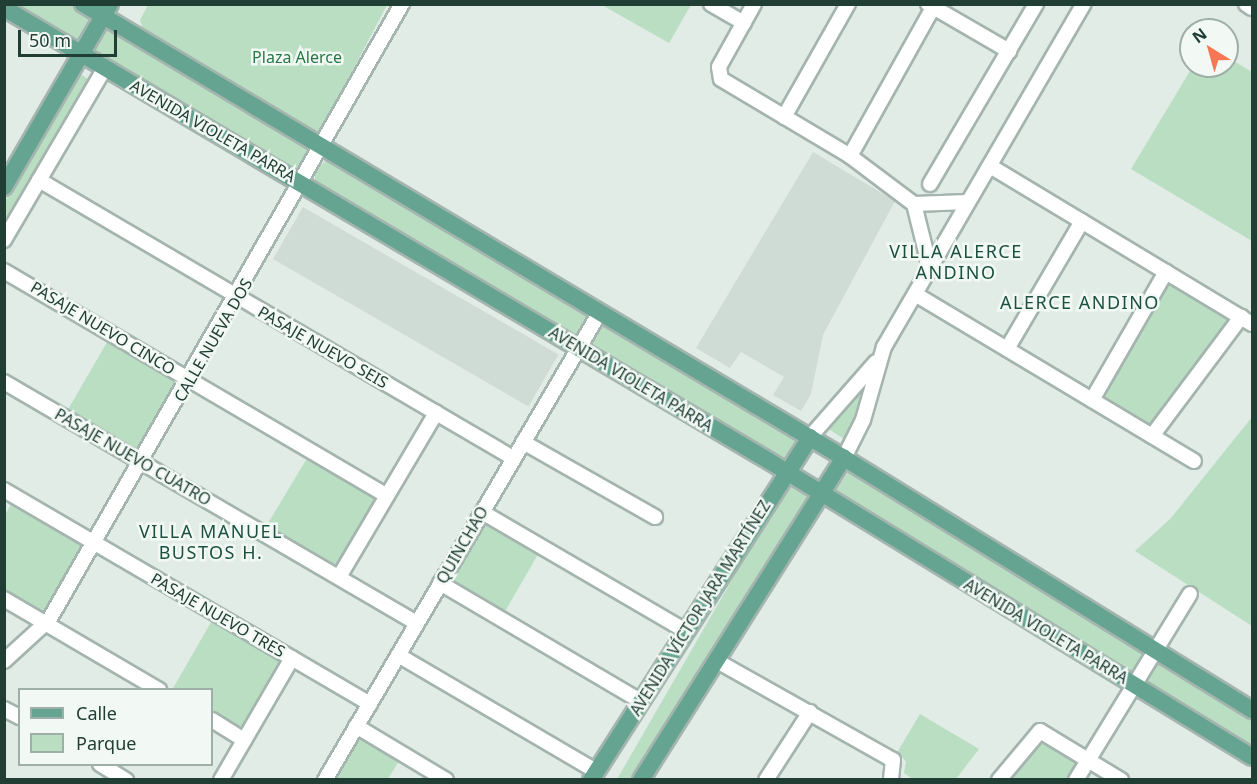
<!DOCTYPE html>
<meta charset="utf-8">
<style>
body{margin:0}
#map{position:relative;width:1257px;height:784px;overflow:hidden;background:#e1ece7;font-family:"Noto Sans",sans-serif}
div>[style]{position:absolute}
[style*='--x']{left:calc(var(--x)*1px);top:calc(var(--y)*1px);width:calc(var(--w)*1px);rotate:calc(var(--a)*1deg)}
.built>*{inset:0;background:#cfdcd6;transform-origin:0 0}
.green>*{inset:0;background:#b9dec2;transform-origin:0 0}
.roads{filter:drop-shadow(2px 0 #a4b4ae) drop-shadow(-2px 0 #a4b4ae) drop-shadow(0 2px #a4b4ae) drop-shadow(0 -2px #a4b4ae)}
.minor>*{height:14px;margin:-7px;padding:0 7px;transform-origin:7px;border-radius:7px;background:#fff}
.major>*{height:16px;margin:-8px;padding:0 8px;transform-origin:8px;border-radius:8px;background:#64a491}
span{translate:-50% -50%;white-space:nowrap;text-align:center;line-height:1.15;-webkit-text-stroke:5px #f2f9f5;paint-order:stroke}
.park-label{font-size:16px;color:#297645}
.street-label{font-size:16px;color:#213e35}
.neighbourhood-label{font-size:18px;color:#1c5142;letter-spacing:1.5px}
.frame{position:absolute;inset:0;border:6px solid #213e35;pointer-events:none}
.legend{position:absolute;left:18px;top:688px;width:195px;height:78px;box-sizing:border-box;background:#f2f9f5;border:2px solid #9eaea8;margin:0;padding:8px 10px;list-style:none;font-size:18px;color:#213e35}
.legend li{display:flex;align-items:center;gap:12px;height:30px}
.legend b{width:30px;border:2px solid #9eaea8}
.north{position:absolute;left:1179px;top:18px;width:60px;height:60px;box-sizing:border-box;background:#f2f9f5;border:2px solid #9eaea8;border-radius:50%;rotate:323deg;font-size:16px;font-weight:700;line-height:24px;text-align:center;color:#213e35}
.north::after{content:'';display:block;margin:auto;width:21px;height:27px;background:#f77754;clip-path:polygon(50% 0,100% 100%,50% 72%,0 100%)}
.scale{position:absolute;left:18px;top:30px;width:99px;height:27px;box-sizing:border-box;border:3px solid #213e35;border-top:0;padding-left:8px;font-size:18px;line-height:21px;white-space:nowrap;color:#213e35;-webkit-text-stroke:4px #f2f9f5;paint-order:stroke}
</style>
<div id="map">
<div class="built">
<div style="clip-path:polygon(813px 152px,895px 201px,823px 335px,811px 394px,801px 411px,773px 395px,784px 377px,741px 352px,730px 368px,696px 348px)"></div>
<div style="left:303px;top:207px;width:295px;height:60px;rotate:30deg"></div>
</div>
<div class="green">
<div style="clip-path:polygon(15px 5px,72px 5px,93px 17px,78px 42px)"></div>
<div style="clip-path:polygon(148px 5px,387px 5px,319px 134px,143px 29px,140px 20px)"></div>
<div style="clip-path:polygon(602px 5px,691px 5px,669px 43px)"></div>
<div style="left:107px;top:27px;width:239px;height:27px;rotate:31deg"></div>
<div style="clip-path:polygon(1227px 57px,1252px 72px,1252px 241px,1131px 169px,1193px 66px,1227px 66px)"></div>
<div style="clip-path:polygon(80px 74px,88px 79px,5px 225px,5px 201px)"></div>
<div style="clip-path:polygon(329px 157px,589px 315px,579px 334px,575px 337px,315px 183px,315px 172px)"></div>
<div style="clip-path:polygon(1168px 280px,1231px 322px,1155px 421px,1145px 425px,1100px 397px)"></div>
<div style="left:603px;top:324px;width:227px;height:25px;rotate:31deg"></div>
<div style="clip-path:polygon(110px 337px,176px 375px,179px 384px,137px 451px,66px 413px)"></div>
<div style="clip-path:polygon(864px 388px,846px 440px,825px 427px,852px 398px)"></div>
<div style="clip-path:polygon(1252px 417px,1252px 626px,1135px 551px,1171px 518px)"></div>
<div style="left:309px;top:455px;width:83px;height:86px;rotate:31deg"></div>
<div style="clip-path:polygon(850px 470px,1145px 653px,1133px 673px,834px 492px)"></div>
<div style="left:788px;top:483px;width:28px;height:352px;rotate:30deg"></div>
<div style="clip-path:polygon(14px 499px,85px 543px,43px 616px,5px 595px,5px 515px)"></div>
<div style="left:488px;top:519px;width:61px;height:74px;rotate:30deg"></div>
<div style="clip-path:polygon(214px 617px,283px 660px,242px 733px,212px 717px,212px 690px,172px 690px)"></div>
<div style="clip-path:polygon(1159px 660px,1252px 715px,1252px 749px,1145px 683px)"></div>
<div style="clip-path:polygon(920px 714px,979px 749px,956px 779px,913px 779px,904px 773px,906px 762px,898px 751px)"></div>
<div style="clip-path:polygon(361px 734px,402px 756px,388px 779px,333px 780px)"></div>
<div style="clip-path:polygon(1037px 736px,1080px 758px,1067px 779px,1004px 780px)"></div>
</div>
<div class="roads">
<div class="minor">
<div style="--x:711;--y:4;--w:38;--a:30"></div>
<div style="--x:754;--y:4;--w:72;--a:119.1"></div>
<div style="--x:719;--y:67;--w:12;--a:81"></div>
<div style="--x:721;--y:79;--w:150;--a:30.8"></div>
<div style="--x:850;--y:156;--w:80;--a:36.9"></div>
<div style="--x:914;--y:204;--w:54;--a:-2.1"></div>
<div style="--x:928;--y:4;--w:94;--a:30.1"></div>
<div style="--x:1246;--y:4;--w:7;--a:34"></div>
<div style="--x:784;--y:117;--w:130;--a:-60.5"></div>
<div style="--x:850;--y:156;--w:174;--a:-60.8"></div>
<div style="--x:990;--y:166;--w:306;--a:31.1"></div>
<div style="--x:39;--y:180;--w:550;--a:30.39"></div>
<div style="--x:930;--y:184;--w:209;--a:-59.5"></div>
<div style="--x:914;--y:204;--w:66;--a:76"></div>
<div style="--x:4;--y:240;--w:199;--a:-59.6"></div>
<div style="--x:4;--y:271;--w:444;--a:30.4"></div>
<div style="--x:915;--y:294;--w:325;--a:30.9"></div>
<div style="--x:1007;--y:349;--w:148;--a:-59.6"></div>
<div style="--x:4;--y:382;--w:478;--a:30.3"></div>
<div style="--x:1092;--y:400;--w:148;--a:-60"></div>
<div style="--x:1152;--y:436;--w:149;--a:-53.2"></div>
<div style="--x:810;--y:437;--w:100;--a:-48.7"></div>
<div style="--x:523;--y:442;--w:152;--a:29.6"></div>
<div style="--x:844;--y:458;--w:42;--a:-63.4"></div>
<div style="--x:863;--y:420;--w:76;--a:-74"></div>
<div style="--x:884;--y:347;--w:397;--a:-59.8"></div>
<div style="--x:4;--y:490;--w:424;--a:30.3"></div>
<div style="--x:482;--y:512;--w:236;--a:30.3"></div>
<div style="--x:339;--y:577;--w:191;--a:-59.4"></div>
<div style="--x:440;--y:583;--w:232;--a:30.5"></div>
<div style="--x:4;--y:599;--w:180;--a:30.4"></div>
<div style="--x:398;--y:655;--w:229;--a:30.4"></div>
<div style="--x:4;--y:661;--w:61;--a:-42.3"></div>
<div style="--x:49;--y:620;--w:710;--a:-60.19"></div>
<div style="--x:717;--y:661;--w:202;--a:29.4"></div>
<div style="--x:893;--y:760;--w:20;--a:96"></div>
<div style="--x:4;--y:709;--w:18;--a:27"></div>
<div style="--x:212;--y:720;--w:38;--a:32"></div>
<div style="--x:356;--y:726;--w:105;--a:31"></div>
<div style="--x:100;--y:764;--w:31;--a:32"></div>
<div style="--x:221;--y:780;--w:141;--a:-59.8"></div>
<div style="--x:325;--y:780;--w:543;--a:-59.56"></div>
<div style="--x:766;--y:780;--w:81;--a:-57.1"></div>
<div style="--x:999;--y:780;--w:64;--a:-50.1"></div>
<div style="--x:1040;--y:731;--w:95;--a:31.2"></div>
<div style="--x:1076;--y:780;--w:218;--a:-58.5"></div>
</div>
<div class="major">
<div style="--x:83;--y:4;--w:886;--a:30.82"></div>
<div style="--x:844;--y:458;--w:480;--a:31.7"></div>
<div style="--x:4;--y:8;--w:889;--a:30.63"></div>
<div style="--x:769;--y:461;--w:566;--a:31.5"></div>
<div style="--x:4;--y:187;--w:211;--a:-59.9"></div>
<div style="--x:591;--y:780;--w:407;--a:-57.4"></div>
<div style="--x:641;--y:780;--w:381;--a:-57.8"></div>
</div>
</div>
<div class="park-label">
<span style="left:297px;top:57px">Plaza Alerce</span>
</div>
<div class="street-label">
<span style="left:213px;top:131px;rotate:30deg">AVENIDA VIOLETA PARRA</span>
<span style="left:103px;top:328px;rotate:31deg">PASAJE NUEVO CINCO</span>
<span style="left:213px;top:340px;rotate:-60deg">CALLE NUEVA DOS</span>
<span style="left:323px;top:347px;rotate:30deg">PASAJE NUEVO SEIS</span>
<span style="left:631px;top:379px;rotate:31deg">AVENIDA VIOLETA PARRA</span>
<span style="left:133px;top:457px;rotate:30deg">PASAJE NUEVO CUATRO</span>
<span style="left:462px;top:545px;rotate:-60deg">QUINCHAO</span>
<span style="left:700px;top:608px;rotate:-58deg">AVENIDA VÍCTOR JARA MARTÍNEZ</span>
<span style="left:218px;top:615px;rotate:30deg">PASAJE NUEVO TRES</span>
<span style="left:1046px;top:631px;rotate:31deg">AVENIDA VIOLETA PARRA</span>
</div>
<div class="neighbourhood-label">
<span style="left:956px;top:262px">VILLA ALERCE<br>ANDINO</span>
<span style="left:1080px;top:302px">ALERCE ANDINO</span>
<span style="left:211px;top:542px">VILLA MANUEL<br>BUSTOS H.</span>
</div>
<div class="frame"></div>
<ul class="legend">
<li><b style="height:8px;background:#64a491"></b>Calle</li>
<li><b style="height:16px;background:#b9dec2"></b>Parque</li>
</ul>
<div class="north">N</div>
<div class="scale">50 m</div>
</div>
